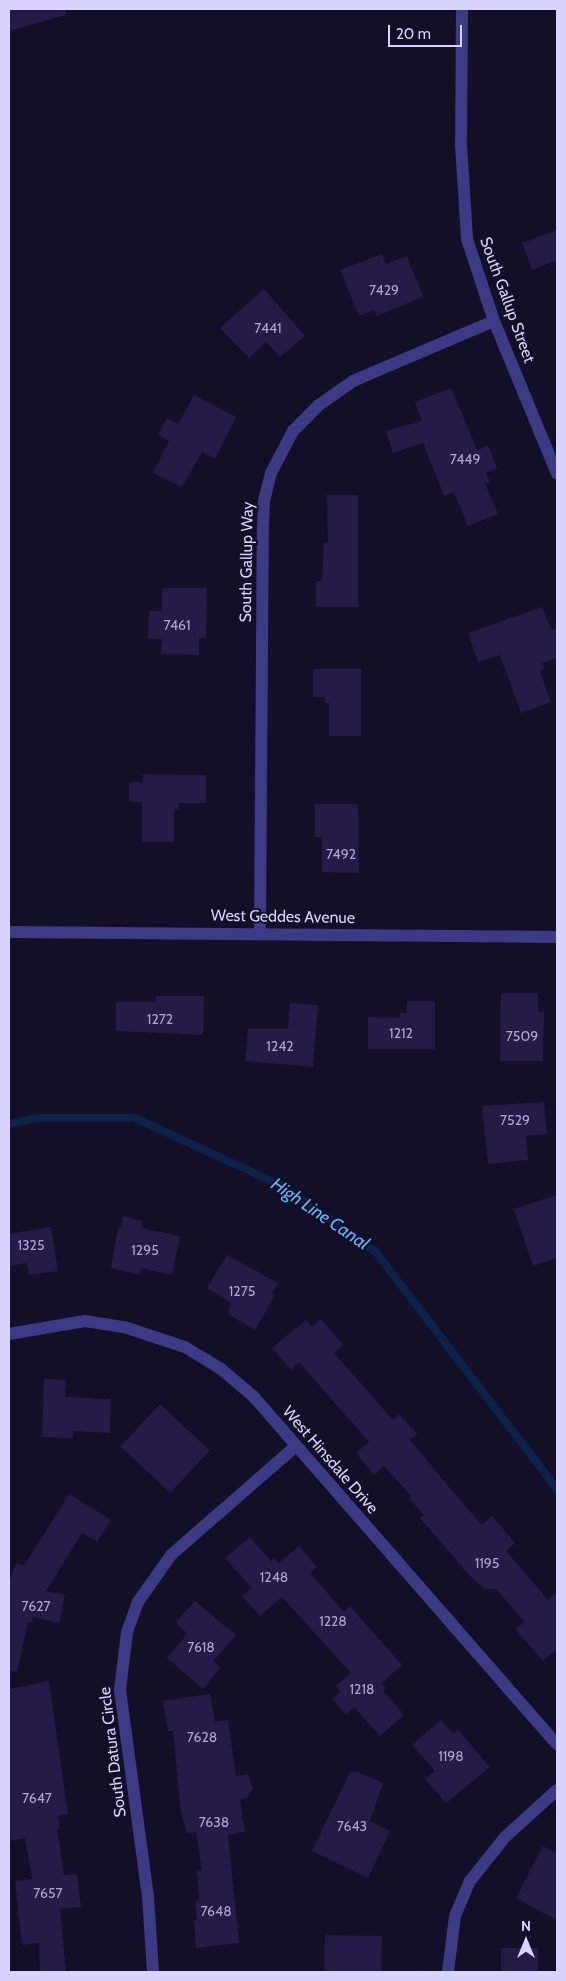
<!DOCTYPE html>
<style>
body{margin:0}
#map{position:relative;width:566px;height:1981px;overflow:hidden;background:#130f26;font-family:Cabin,sans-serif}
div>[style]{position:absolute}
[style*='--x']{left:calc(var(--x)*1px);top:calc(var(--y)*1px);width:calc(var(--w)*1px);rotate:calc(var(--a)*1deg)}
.stream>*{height:8px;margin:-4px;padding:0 4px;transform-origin:4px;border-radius:4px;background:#0c2248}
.building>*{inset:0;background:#241b47;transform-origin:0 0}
.street>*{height:12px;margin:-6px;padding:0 6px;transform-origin:6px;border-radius:6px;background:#3d3a85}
span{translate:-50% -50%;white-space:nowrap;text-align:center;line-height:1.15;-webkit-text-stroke:4px #130f26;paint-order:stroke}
.number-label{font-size:14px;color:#aca6d1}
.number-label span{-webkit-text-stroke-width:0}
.street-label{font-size:16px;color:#d9d4ff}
.water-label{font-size:18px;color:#62b6ff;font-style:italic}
.frame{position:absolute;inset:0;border:10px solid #d9d4ff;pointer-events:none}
.north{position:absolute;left:501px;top:1916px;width:50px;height:50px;-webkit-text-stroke:4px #130f26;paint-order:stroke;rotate:0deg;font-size:14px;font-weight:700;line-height:20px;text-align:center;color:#d9d4ff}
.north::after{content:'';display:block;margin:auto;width:18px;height:22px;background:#d9d4ff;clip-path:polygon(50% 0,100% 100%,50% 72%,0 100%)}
.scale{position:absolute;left:388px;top:25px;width:74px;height:22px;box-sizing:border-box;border:2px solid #d9d4ff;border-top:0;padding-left:6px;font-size:15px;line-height:18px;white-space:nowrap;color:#d9d4ff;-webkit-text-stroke:4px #130f26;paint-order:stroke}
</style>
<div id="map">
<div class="stream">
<div style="--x:9;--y:1124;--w:29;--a:-12"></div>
<div style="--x:37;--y:1118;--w:98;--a:0"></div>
<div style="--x:135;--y:1118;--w:162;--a:24.8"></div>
<div style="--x:282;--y:1186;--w:113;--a:35"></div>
<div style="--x:375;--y:1251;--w:300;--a:52.6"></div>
</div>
<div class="building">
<div style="clip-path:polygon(9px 9px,66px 9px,66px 15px,9px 31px)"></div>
<div style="clip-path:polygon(557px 230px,557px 260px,532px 270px,522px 243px)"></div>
<div style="clip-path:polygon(382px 254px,386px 264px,407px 256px,423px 297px,377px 316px,374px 310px,359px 316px,340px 270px)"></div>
<div style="clip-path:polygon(264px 289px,305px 336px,280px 357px,266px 342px,249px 358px,220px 328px)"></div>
<div style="clip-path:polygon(451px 388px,477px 450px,488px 445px,497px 468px,486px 473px,490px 482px,485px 484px,498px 514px,468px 526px,454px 492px,444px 496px,423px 443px,393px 453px,386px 431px,422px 421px,415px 402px)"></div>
<div style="clip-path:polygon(194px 395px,236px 417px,215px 459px,202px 452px,182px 487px,153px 473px,169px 441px,158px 435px,167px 418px,178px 424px)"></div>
<div style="clip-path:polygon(327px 495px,358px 495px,358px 607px,316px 607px,316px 581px,322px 581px,324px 543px,328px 543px)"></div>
<div style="clip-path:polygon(162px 588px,207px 588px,206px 638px,199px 638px,199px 655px,161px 654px,162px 639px,148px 639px,149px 611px,162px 611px)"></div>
<div style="clip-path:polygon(542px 607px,552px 630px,557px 628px,557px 658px,542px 663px,544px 670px,540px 671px,551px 702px,521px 713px,500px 655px,478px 662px,468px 633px)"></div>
<div style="clip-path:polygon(313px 669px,361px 669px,361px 736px,329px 736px,329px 703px,325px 703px,325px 697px,313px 697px)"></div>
<div style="clip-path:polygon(143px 774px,206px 775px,206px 803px,179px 803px,179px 809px,174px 809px,174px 842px,142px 842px,142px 802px,129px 802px,129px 782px,143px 782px)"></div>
<div style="clip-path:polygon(315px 804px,358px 804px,359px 873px,322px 872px,322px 837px,315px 837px)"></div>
<div style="clip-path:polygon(501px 993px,538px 993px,538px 1012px,544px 1012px,543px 1061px,500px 1061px)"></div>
<div style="clip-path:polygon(156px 996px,204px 996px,203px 1035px,116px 1031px,116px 1002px,156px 1002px)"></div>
<div style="clip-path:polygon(407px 1001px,435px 1001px,435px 1049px,368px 1049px,368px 1017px,400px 1018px,400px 1013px,407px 1013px)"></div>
<div style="clip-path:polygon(290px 1003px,318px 1005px,313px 1067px,245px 1061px,248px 1029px,288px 1029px)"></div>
<div style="clip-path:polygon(544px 1102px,547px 1134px,526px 1136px,528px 1160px,488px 1164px,482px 1106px)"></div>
<div style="clip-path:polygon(557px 1195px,557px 1258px,533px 1266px,514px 1209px)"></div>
<div style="clip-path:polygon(123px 1216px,143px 1221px,142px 1228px,180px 1236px,172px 1275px,141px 1268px,140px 1275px,111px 1268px,118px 1228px,121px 1228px)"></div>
<div style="clip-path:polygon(51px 1227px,58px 1271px,29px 1275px,27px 1263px,9px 1266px,9px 1234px)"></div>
<div style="clip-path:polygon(227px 1255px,278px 1283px,272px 1293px,275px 1295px,255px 1330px,228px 1314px,231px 1303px,207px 1288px)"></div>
<div style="clip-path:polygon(321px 1319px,343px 1345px,334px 1353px,393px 1420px,399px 1414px,417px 1434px,410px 1440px,455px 1494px,482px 1525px,492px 1516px,515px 1543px,506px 1551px,548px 1600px,557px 1592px,557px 1649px,543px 1661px,515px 1629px,525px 1622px,496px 1589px,485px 1589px,469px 1575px,420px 1518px,424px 1515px,409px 1498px,411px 1496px,384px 1466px,374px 1475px,356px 1453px,369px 1442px,326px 1393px,299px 1362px,291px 1370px,272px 1348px,306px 1320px,312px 1327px)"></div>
<div style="clip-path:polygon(44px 1379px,66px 1380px,65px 1397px,111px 1399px,110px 1433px,73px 1431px,73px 1438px,42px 1437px)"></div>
<div style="left:160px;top:1404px;width:68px;height:58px;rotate:43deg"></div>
<div style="clip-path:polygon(69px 1494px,111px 1520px,97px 1542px,82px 1533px,46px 1591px,65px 1595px,59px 1623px,33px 1617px,32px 1623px,28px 1622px,17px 1672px,9px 1671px,9px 1581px,16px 1563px,24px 1566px)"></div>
<div style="clip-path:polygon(250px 1537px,271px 1561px,274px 1558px,279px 1563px,299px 1546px,317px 1567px,310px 1573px,344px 1612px,350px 1606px,402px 1665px,382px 1683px,386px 1688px,383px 1691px,404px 1715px,380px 1736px,354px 1707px,346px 1715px,332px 1699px,341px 1692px,336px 1686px,351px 1673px,282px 1597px,260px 1616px,242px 1596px,252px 1588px,225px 1558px)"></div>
<div style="clip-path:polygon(195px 1601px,236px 1635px,213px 1661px,221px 1667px,203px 1689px,167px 1658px,187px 1634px,176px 1622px)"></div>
<div style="clip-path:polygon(49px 1681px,68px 1814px,58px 1816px,60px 1829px,57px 1829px,64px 1875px,77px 1874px,81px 1907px,60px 1909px,66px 1972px,40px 1972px,39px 1943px,22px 1945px,15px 1881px,32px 1879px,25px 1838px,11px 1841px,9px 1829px,9px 1689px)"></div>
<div style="clip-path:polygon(210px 1694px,215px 1722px,228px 1720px,236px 1776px,248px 1774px,253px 1789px,247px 1798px,240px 1799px,245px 1832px,228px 1835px,239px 1943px,196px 1948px,194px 1920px,197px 1920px,195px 1901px,199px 1900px,197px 1871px,202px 1871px,196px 1832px,187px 1833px,181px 1813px,173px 1731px,168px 1731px,163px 1701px)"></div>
<div style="clip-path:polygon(441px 1720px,453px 1734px,458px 1730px,490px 1767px,446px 1803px,425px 1779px,435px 1771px,412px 1745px)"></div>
<div style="clip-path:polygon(350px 1772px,358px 1772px,383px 1783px,370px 1821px,390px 1831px,368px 1878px,312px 1851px)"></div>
<div style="clip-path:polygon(543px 1846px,557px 1854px,557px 1920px,516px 1898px)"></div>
<div style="left:325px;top:1935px;width:57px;height:37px;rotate:1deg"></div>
<div style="left:501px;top:1948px;width:37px;height:24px"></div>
</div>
<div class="street">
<div style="--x:462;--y:9;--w:136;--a:90.4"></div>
<div style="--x:461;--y:145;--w:94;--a:86.3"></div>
<div style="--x:467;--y:239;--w:86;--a:71.8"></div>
<div style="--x:494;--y:321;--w:165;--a:67.6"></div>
<div style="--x:9;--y:932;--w:548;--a:0.52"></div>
<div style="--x:260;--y:932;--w:405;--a:-89.6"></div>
<div style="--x:263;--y:527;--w:26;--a:-88"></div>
<div style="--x:264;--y:501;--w:29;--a:-76"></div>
<div style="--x:271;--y:473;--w:47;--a:-62.4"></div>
<div style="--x:293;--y:431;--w:37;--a:-45"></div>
<div style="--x:319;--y:405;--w:42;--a:-35.2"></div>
<div style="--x:353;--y:381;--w:153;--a:-23.1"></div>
<div style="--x:9;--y:1334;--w:77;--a:-9.7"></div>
<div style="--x:85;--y:1321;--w:39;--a:9"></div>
<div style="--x:124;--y:1327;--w:64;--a:18.2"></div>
<div style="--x:185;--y:1347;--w:42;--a:31.4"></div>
<div style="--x:221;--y:1369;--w:42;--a:40.2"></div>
<div style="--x:253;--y:1396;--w:462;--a:48.9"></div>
<div style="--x:153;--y:1972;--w:75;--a:-93.8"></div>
<div style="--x:148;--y:1897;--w:209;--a:-97.7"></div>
<div style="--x:120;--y:1690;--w:58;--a:-83.1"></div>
<div style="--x:127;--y:1632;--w:32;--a:-70"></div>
<div style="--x:138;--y:1602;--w:57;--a:-54.9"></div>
<div style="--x:171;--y:1555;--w:166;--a:-41.1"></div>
<div style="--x:448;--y:1972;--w:56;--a:-82.9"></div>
<div style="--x:455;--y:1916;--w:38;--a:-67"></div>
<div style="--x:470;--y:1881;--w:56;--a:-51.5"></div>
<div style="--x:505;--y:1837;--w:70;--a:-42.1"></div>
</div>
<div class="number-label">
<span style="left:384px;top:290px">7429</span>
<span style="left:268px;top:328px">7441</span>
<span style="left:465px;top:459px">7449</span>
<span style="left:177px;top:625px">7461</span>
<span style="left:341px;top:854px">7492</span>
<span style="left:160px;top:1019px">1272</span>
<span style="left:401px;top:1033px">1212</span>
<span style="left:522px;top:1036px">7509</span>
<span style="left:280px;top:1046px">1242</span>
<span style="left:515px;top:1120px">7529</span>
<span style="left:31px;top:1245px">1325</span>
<span style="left:145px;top:1250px">1295</span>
<span style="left:242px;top:1291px">1275</span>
<span style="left:487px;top:1563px">1195</span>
<span style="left:274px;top:1577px">1248</span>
<span style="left:36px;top:1606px">7627</span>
<span style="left:333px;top:1621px">1228</span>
<span style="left:201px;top:1647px">7618</span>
<span style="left:362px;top:1689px">1218</span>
<span style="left:202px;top:1737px">7628</span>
<span style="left:451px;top:1756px">1198</span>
<span style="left:37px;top:1798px">7647</span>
<span style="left:214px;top:1822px">7638</span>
<span style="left:352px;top:1826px">7643</span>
<span style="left:48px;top:1893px">7657</span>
<span style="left:216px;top:1911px">7648</span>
</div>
<div class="street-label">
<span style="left:507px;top:300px;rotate:70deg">South Gallup Street</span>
<span style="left:247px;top:562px;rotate:-89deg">South Gallup Way</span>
<span style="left:283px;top:917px;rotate:1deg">West Geddes Avenue</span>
<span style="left:330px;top:1460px;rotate:49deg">West Hinsdale Drive</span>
<span style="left:113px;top:1752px;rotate:-97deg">South Datura Circle</span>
</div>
<div class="water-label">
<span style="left:320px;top:1214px;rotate:34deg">High Line Canal</span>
</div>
<div class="frame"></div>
<div class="north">N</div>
<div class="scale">20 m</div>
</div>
